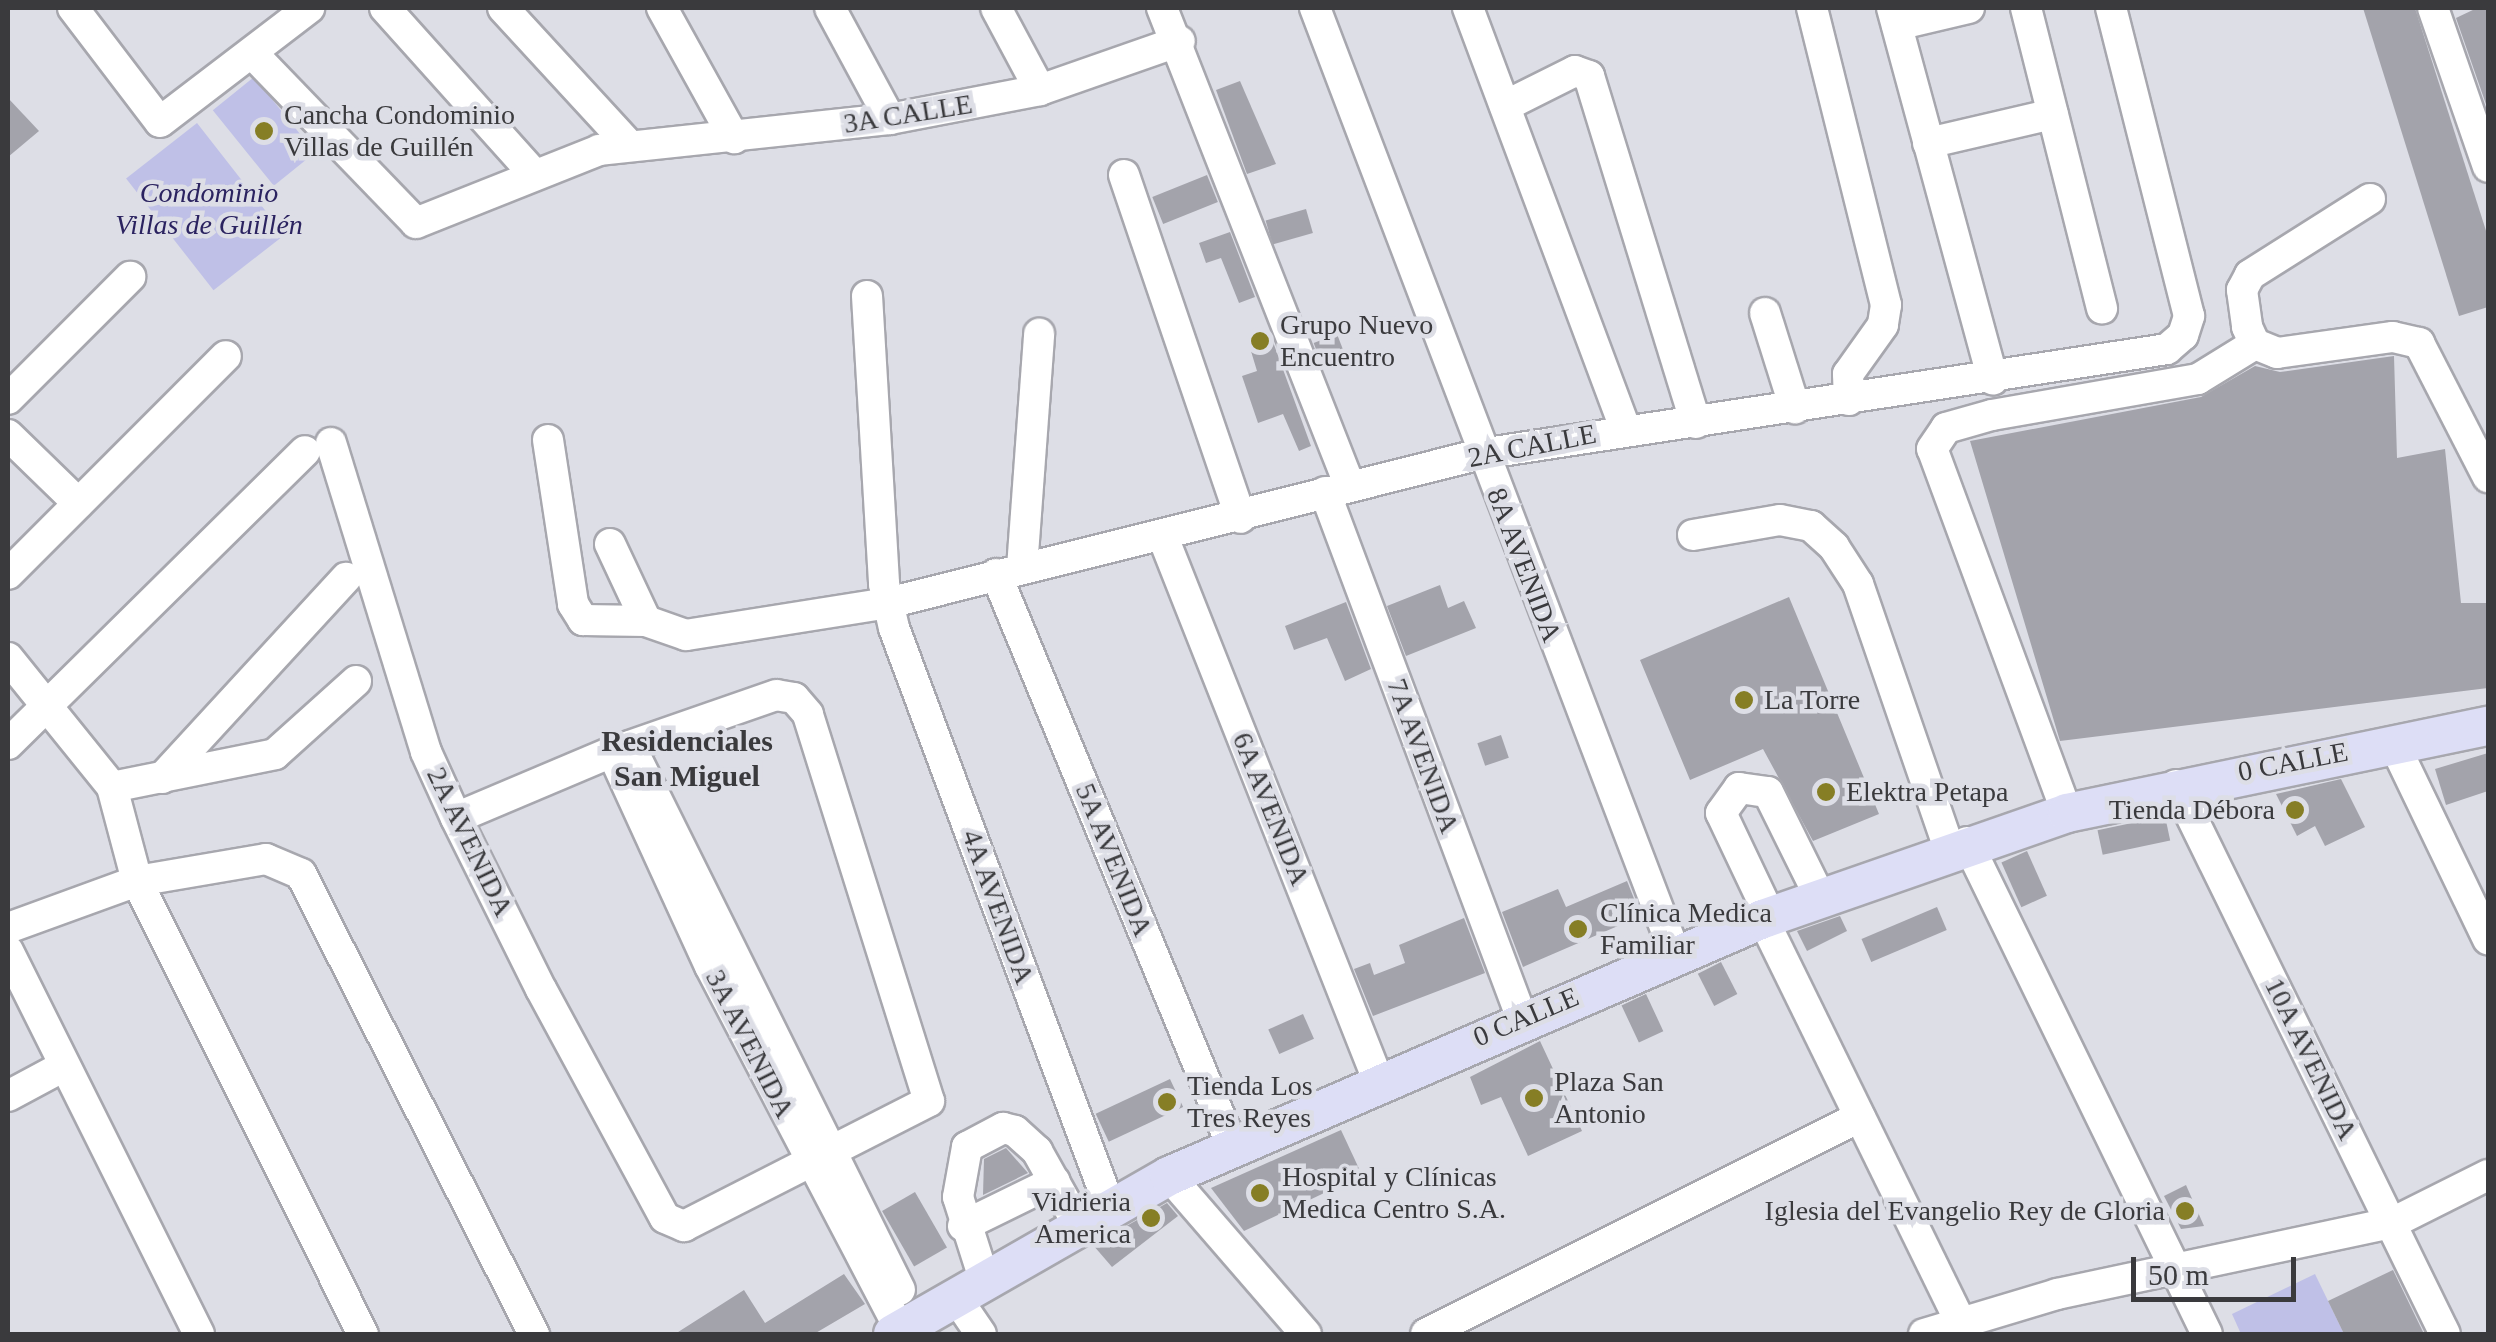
<!DOCTYPE html>
<meta charset="utf-8">
<style>
body{margin:0}
#map{position:relative;width:2496px;height:1342px;overflow:hidden;background:#dddee6;font-family:Georgia,serif}
div>[style]{position:absolute}
[style*='--x']{left:calc(var(--x)*1px);top:calc(var(--y)*1px);width:calc(var(--w)*1px);rotate:calc(var(--a)*1deg)}
.green>*{inset:0;background:#bfc0e7;transform-origin:0 0}
.building>*{inset:0;background:#a3a3ab;transform-origin:0 0}
.roads{filter:drop-shadow(2px 0 #a7a7ae) drop-shadow(-2px 0 #a7a7ae) drop-shadow(0 2px #a7a7ae) drop-shadow(0 -2px #a7a7ae)}
.minor>*{height:30px;margin:-15px;padding:0 15px;transform-origin:15px;border-radius:15px;background:#fff}
.major>*{height:38px;margin:-19px;padding:0 19px;transform-origin:19px;border-radius:19px;background:#dddef6}
.dots>*{width:28px;height:28px;translate:-50% -50%;box-sizing:border-box;border:5px solid #dddee6;border-radius:50%}
span{translate:-50% -50%;white-space:nowrap;text-align:center;line-height:1.15;-webkit-text-stroke:9px #dddee6;paint-order:stroke}
.street-label{font-size:28px;color:#3a3a3d}
.poi-label{font-size:28px;color:#3a3a3d}
.left{translate:0 -50%;text-align:left}
.right{translate:-100% -50%;text-align:right}
.park-label{font-size:28px;color:#2b2360;font-style:italic}
.neighbourhood-label{font-size:30px;color:#3a3a3d;font-weight:700}
.frame{position:absolute;inset:0;border:10px solid #3a3a3d;pointer-events:none}
.scale{position:absolute;left:2131px;top:1257px;width:165px;height:45px;box-sizing:border-box;border:5px solid #3a3a3d;border-top:0;padding-left:12px;font-size:30px;line-height:35px;white-space:nowrap;color:#3a3a3d;-webkit-text-stroke:8px #dddee6;paint-order:stroke}
</style>
<div id="map">
<div class="green">
<div style="left:254px;top:77px;width:97px;height:53px;rotate:51deg"></div>
<div style="left:197px;top:123px;width:142px;height:90px;rotate:52deg"></div>
<div style="clip-path:polygon(2315px 1274px,2344px 1334px,2241px 1334px,2232px 1314px)"></div>
</div>
<div class="building">
<div style="clip-path:polygon(2363px 8px,2415px 8px,2488px 237px,2488px 307px,2459px 316px)"></div>
<div style="clip-path:polygon(2477px 8px,2488px 8px,2488px 110px,2456px 18px)"></div>
<div style="clip-path:polygon(1240px 81px,1276px 164px,1247px 174px,1216px 90px)"></div>
<div style="clip-path:polygon(8px 98px,39px 131px,8px 157px)"></div>
<div style="left:1207px;top:175px;width:29px;height:59px;rotate:68deg"></div>
<div style="left:1306px;top:209px;width:25px;height:42px;rotate:74deg"></div>
<div style="clip-path:polygon(1230px 232px,1255px 297px,1239px 303px,1221px 258px,1206px 263px,1199px 243px)"></div>
<div style="clip-path:polygon(1269px 331px,1311px 446px,1299px 451px,1283px 414px,1258px 423px,1242px 376px,1257px 371px,1247px 338px)"></div>
<div style="left:1337px;top:334px;width:22px;height:25px;rotate:69deg"></div>
<div style="clip-path:polygon(2394px 356px,2397px 458px,2445px 449px,2461px 603px,2488px 603px,2488px 688px,2060px 741px,1970px 441px,2201px 397px,2255px 366px,2280px 372px)"></div>
<div style="clip-path:polygon(1440px 585px,1448px 608px,1464px 601px,1476px 628px,1406px 656px,1387px 606px)"></div>
<div style="clip-path:polygon(1789px 597px,1879px 814px,1813px 841px,1763px 749px,1690px 780px,1640px 660px)"></div>
<div style="clip-path:polygon(1346px 602px,1371px 669px,1345px 681px,1327px 638px,1294px 650px,1285px 626px)"></div>
<div style="left:1501px;top:735px;width:24px;height:25px;rotate:71deg"></div>
<div style="clip-path:polygon(2488px 753px,2488px 791px,2446px 805px,2435px 769px)"></div>
<div style="clip-path:polygon(2341px 779px,2365px 827px,2325px 846px,2315px 826px,2297px 836px,2276px 794px)"></div>
<div style="left:2165px;top:816px;width:25px;height:69px;rotate:78deg"></div>
<div style="left:2027px;top:851px;width:49px;height:28px;rotate:66deg"></div>
<div style="clip-path:polygon(1627px 881px,1641px 916px,1523px 967px,1502px 912px,1558px 889px,1566px 907px)"></div>
<div style="left:1937px;top:907px;width:25px;height:82px;rotate:67deg"></div>
<div style="clip-path:polygon(1840px 916px,1847px 931px,1807px 951px,1797px 931px)"></div>
<div style="clip-path:polygon(1464px 918px,1485px 973px,1373px 1016px,1354px 969px,1370px 963px,1374px 975px,1405px 963px,1399px 945px)"></div>
<div style="left:1721px;top:962px;width:36px;height:26px;rotate:63deg"></div>
<div style="left:1646px;top:994px;width:41px;height:27px;rotate:65deg"></div>
<div style="left:1303px;top:1014px;width:27px;height:38px;rotate:66deg"></div>
<div style="clip-path:polygon(1540px 1041px,1582px 1131px,1528px 1156px,1501px 1097px,1481px 1105px,1470px 1077px)"></div>
<div style="left:1170px;top:1079px;width:31px;height:82px;rotate:65deg"></div>
<div style="clip-path:polygon(1341px 1130px,1362px 1175px,1244px 1231px,1211px 1188px)"></div>
<div style="clip-path:polygon(1006px 1148px,1028px 1173px,983px 1195px,984px 1159px)"></div>
<div style="clip-path:polygon(2186px 1185px,2204px 1226px,2181px 1229px,2164px 1196px)"></div>
<div style="left:915px;top:1192px;width:64px;height:38px;rotate:60deg"></div>
<div style="clip-path:polygon(1167px 1203px,1178px 1216px,1112px 1267px,1093px 1245px)"></div>
<div style="clip-path:polygon(2393px 1270px,2424px 1334px,2344px 1334px,2328px 1301px)"></div>
<div style="clip-path:polygon(844px 1274px,865px 1304px,814px 1334px,675px 1334px,744px 1290px,765px 1323px)"></div>
</div>
<div class="roads">
<div class="minor">
<div style="--x:73;--y:8;--w:143;--a:52.7"></div>
<div style="--x:160;--y:122;--w:188;--a:-37.4"></div>
<div style="--x:385;--y:8;--w:220;--a:48.1"></div>
<div style="--x:503;--y:8;--w:185;--a:47.4"></div>
<div style="--x:662;--y:8;--w:149;--a:61"></div>
<div style="--x:830;--y:8;--w:126;--a:61.6"></div>
<div style="--x:996;--y:8;--w:93;--a:61.8"></div>
<div style="--x:1162;--y:8;--w:511;--a:68.55"></div>
<div style="--x:1315;--y:8;--w:1011;--a:69.15"></div>
<div style="--x:1468;--y:8;--w:448;--a:69.5"></div>
<div style="--x:1812;--y:8;--w:306;--a:76"></div>
<div style="--x:1886;--y:305;--w:20;--a:99"></div>
<div style="--x:1883;--y:325;--w:60;--a:125.5"></div>
<div style="--x:1848;--y:374;--w:26;--a:88"></div>
<div style="--x:1892;--y:8;--w:385;--a:74.8"></div>
<div style="--x:2026;--y:8;--w:310;--a:75.8"></div>
<div style="--x:2433;--y:8;--w:168;--a:70.9"></div>
<div style="--x:1897;--y:25;--w:74;--a:-13.3"></div>
<div style="--x:252;--y:53;--w:236;--a:46"></div>
<div style="--x:416;--y:223;--w:197;--a:-21.7"></div>
<div style="--x:599;--y:150;--w:293;--a:-6.1"></div>
<div style="--x:890;--y:119;--w:153;--a:-10.9"></div>
<div style="--x:1040;--y:90;--w:148;--a:-19.3"></div>
<div style="--x:1505;--y:106;--w:78;--a:-26.6"></div>
<div style="--x:1575;--y:71;--w:15;--a:20"></div>
<div style="--x:1589;--y:76;--w:363;--a:72.9"></div>
<div style="--x:1928;--y:143;--w:128;--a:-13.1"></div>
<div style="--x:1124;--y:175;--w:362;--a:71.2"></div>
<div style="--x:2370;--y:199;--w:142;--a:147.7"></div>
<div style="--x:2250;--y:275;--w:17;--a:118"></div>
<div style="--x:2242;--y:290;--w:37;--a:82"></div>
<div style="--x:2247;--y:327;--w:19;--a:65"></div>
<div style="--x:2255;--y:344;--w:24;--a:22"></div>
<div style="--x:2277;--y:353;--w:117;--a:-7.9"></div>
<div style="--x:2393;--y:337;--w:27;--a:13"></div>
<div style="--x:2419;--y:343;--w:151;--a:62.8"></div>
<div style="--x:867;--y:296;--w:289;--a:86.6"></div>
<div style="--x:884;--y:584;--w:45;--a:77.2"></div>
<div style="--x:894;--y:628;--w:621;--a:69.55"></div>
<div style="--x:1765;--y:313;--w:100;--a:72.5"></div>
<div style="--x:8;--y:399;--w:173;--a:-45"></div>
<div style="--x:8;--y:435;--w:98;--a:44.2"></div>
<div style="--x:548;--y:440;--w:166;--a:81.3"></div>
<div style="--x:573;--y:604;--w:19;--a:58"></div>
<div style="--x:583;--y:620;--w:63;--a:0.9"></div>
<div style="--x:646;--y:621;--w:42;--a:19.3"></div>
<div style="--x:686;--y:635;--w:205;--a:-9"></div>
<div style="--x:888;--y:603;--w:611;--a:-14.1"></div>
<div style="--x:1481;--y:454;--w:694;--a:-8.7"></div>
<div style="--x:2167;--y:349;--w:21;--a:-41"></div>
<div style="--x:2183;--y:335;--w:20;--a:-72"></div>
<div style="--x:2189;--y:316;--w:318;--a:-104.2"></div>
<div style="--x:331;--y:443;--w:323;--a:72.9"></div>
<div style="--x:426;--y:752;--w:72;--a:65.6"></div>
<div style="--x:456;--y:818;--w:191;--a:63.6"></div>
<div style="--x:541;--y:989;--w:260;--a:61.6"></div>
<div style="--x:665;--y:1218;--w:21;--a:23"></div>
<div style="--x:684;--y:1226;--w:275;--a:-27"></div>
<div style="--x:929;--y:1101;--w:405;--a:-107.4"></div>
<div style="--x:808;--y:714;--w:21;--a:-131"></div>
<div style="--x:794;--y:698;--w:18;--a:-171"></div>
<div style="--x:776;--y:695;--w:174;--a:160.8"></div>
<div style="--x:612;--y:752;--w:169;--a:157.1"></div>
<div style="--x:1325;--y:492;--w:563;--a:69.5"></div>
<div style="--x:1693;--y:535;--w:88;--a:-9.8"></div>
<div style="--x:1780;--y:520;--w:32;--a:11"></div>
<div style="--x:1811;--y:526;--w:31;--a:42"></div>
<div style="--x:1834;--y:547;--w:44;--a:57"></div>
<div style="--x:1858;--y:584;--w:280;--a:71"></div>
<div style="--x:1163;--y:537;--w:584;--a:68.4"></div>
<div style="--x:610;--y:544;--w:85;--a:64.9"></div>
<div style="--x:1022;--y:568;--w:235;--a:-85.8"></div>
<div style="--x:8;--y:574;--w:308;--a:-45"></div>
<div style="--x:996;--y:574;--w:619;--a:67.58"></div>
<div style="--x:8;--y:658;--w:166;--a:51.1"></div>
<div style="--x:112;--y:787;--w:97;--a:75.1"></div>
<div style="--x:137;--y:881;--w:506;--a:63.49"></div>
<div style="--x:2393;--y:742;--w:219;--a:64.3"></div>
<div style="--x:8;--y:744;--w:417;--a:-44.6"></div>
<div style="--x:630;--y:746;--w:607;--a:63.6"></div>
<div style="--x:612;--y:752;--w:235;--a:65.4"></div>
<div style="--x:710;--y:966;--w:411;--a:62.4"></div>
<div style="--x:162;--y:778;--w:272;--a:-47.4"></div>
<div style="--x:2176;--y:785;--w:611;--a:63.9"></div>
<div style="--x:112;--y:787;--w:166;--a:-11.4"></div>
<div style="--x:275;--y:754;--w:109;--a:-42"></div>
<div style="--x:2067;--y:813;--w:388;--a:-110.3"></div>
<div style="--x:1932;--y:449;--w:25;--a:-56"></div>
<div style="--x:1946;--y:428;--w:48;--a:-15.8"></div>
<div style="--x:1992;--y:415;--w:209;--a:-9.9"></div>
<div style="--x:2198;--y:379;--w:67;--a:-31.6"></div>
<div style="--x:1967;--y:842;--w:547;--a:64"></div>
<div style="--x:1770;--y:916;--w:114;--a:-115.4"></div>
<div style="--x:1721;--y:813;--w:31;--a:-54"></div>
<div style="--x:1739;--y:788;--w:29;--a:8"></div>
<div style="--x:1768;--y:792;--w:117;--a:63.7"></div>
<div style="--x:1763;--y:919;--w:462;--a:63.9"></div>
<div style="--x:8;--y:928;--w:137;--a:-20"></div>
<div style="--x:137;--y:881;--w:131;--a:-9.7"></div>
<div style="--x:266;--y:859;--w:38;--a:23"></div>
<div style="--x:301;--y:874;--w:516;--a:63.14"></div>
<div style="--x:8;--y:951;--w:428;--a:63.5"></div>
<div style="--x:8;--y:1096;--w:64;--a:-28.2"></div>
<div style="--x:1169;--y:1176;--w:209;--a:49.1"></div>
<div style="--x:963;--y:1226;--w:102;--a:-26.1"></div>
<div style="--x:985;--y:1282;--w:89;--a:-107.6"></div>
<div style="--x:958;--y:1197;--w:51;--a:-79.8"></div>
<div style="--x:967;--y:1147;--w:41;--a:-27.8"></div>
<div style="--x:1003;--y:1128;--w:12;--a:14"></div>
<div style="--x:1015;--y:1131;--w:30;--a:42"></div>
<div style="--x:1037;--y:1151;--w:88;--a:60.8"></div>
<div style="--x:957;--y:1299;--w:42;--a:55.6"></div>
<div style="--x:1426;--y:1334;--w:485;--a:-26.6"></div>
<div style="--x:1924;--y:1334;--w:139;--a:-16.7"></div>
<div style="--x:2057;--y:1294;--w:342;--a:-12"></div>
<div style="--x:2392;--y:1223;--w:107;--a:-26.6"></div>
</div>
<div class="major">
<div style="--x:893;--y:1334;--w:318;--a:-29.8"></div>
<div style="--x:1169;--y:1176;--w:647;--a:-23.4"></div>
<div style="--x:1763;--y:919;--w:322;--a:-19.2"></div>
<div style="--x:2067;--y:813;--w:430;--a:-11.7"></div>
</div>
</div>
<div class="dots">
<div style="left:264px;top:131px;background:#867e25"></div>
<div style="left:1260px;top:341px;background:#867e25"></div>
<div style="left:1744px;top:700px;background:#867e25"></div>
<div style="left:1826px;top:792px;background:#867e25"></div>
<div style="left:2295px;top:810px;background:#867e25"></div>
<div style="left:1578px;top:929px;background:#867e25"></div>
<div style="left:1534px;top:1098px;background:#867e25"></div>
<div style="left:1167px;top:1102px;background:#867e25"></div>
<div style="left:1260px;top:1193px;background:#867e25"></div>
<div style="left:2185px;top:1211px;background:#867e25"></div>
<div style="left:1151px;top:1218px;background:#867e25"></div>
</div>
<div class="street-label">
<span style="left:908px;top:114px;rotate:-9deg">3A CALLE</span>
<span style="left:1532px;top:446px;rotate:-11deg">2A CALLE</span>
<span style="left:1524px;top:565px;rotate:69deg">8A AVENIDA</span>
<span style="left:1423px;top:756px;rotate:70deg">7A AVENIDA</span>
<span style="left:2293px;top:762px;rotate:-11deg">0 CALLE</span>
<span style="left:1271px;top:809px;rotate:68deg">6A AVENIDA</span>
<span style="left:470px;top:842px;rotate:64deg">2A AVENIDA</span>
<span style="left:1114px;top:860px;rotate:68deg">5A AVENIDA</span>
<span style="left:998px;top:907px;rotate:70deg">4A AVENIDA</span>
<span style="left:1526px;top:1017px;rotate:-23deg">0 CALLE</span>
<span style="left:750px;top:1044px;rotate:63deg">3A AVENIDA</span>
<span style="left:2311px;top:1059px;rotate:64deg">10A AVENIDA</span>
</div>
<div class="poi-label">
<span class="left" style="left:284px;top:131px">Cancha Condominio<br>Villas de Guillén</span>
<span class="left" style="left:1280px;top:341px">Grupo Nuevo<br>Encuentro</span>
<span class="left" style="left:1764px;top:700px">La Torre</span>
<span class="left" style="left:1846px;top:792px">Elektra Petapa</span>
<span class="right" style="left:2275px;top:810px">Tienda Débora</span>
<span class="left" style="left:1600px;top:929px">Clínica Medica<br>Familiar</span>
<span class="left" style="left:1554px;top:1098px">Plaza San<br>Antonio</span>
<span class="left" style="left:1187px;top:1102px">Tienda Los<br>Tres Reyes</span>
<span class="left" style="left:1282px;top:1193px">Hospital y Clínicas<br>Medica Centro S.A.</span>
<span class="right" style="left:1131px;top:1218px">Vidrieria<br>America</span>
<span class="right" style="left:2165px;top:1211px">Iglesia del Evangelio Rey de Gloria</span>
</div>
<div class="park-label">
<span style="left:209px;top:209px">Condominio<br>Villas de Guillén</span>
</div>
<div class="neighbourhood-label">
<span style="left:687px;top:758px">Residenciales<br>San Miguel</span>
</div>
<div class="frame"></div>
<div class="scale">50 m</div>
</div>
